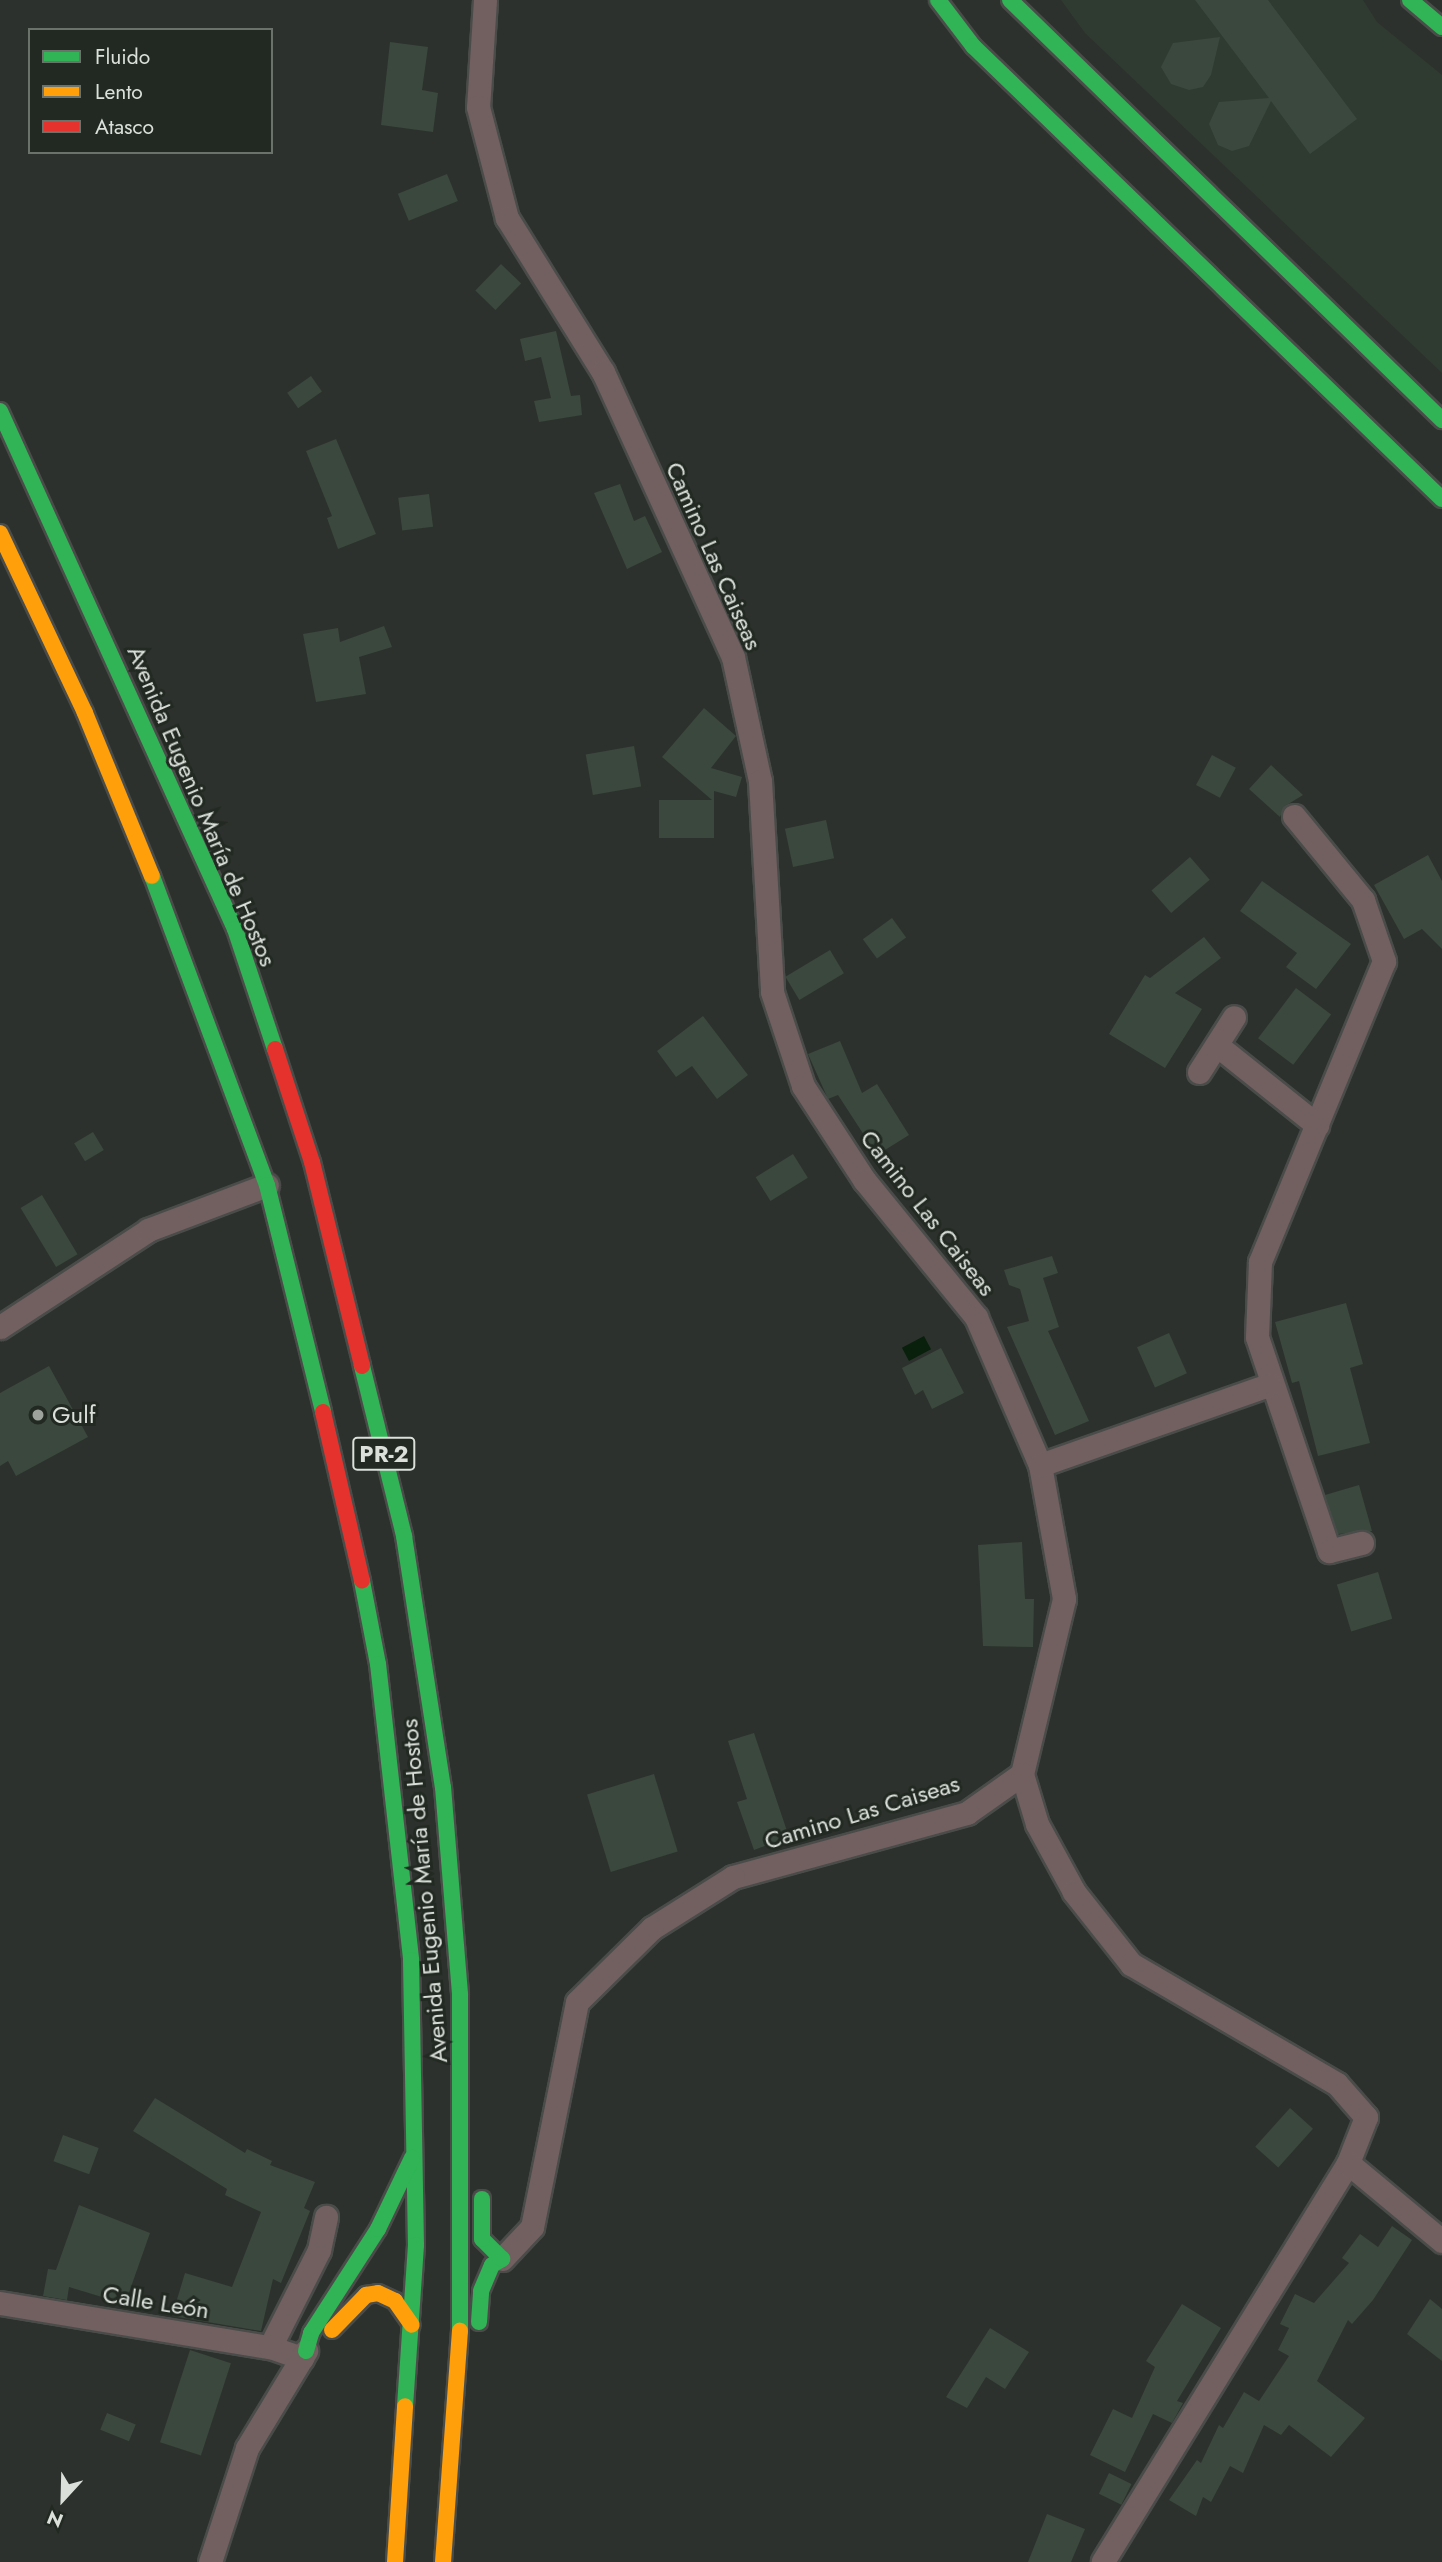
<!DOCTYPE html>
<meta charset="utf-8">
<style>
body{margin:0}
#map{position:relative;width:1442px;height:2562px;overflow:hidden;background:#2d312d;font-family:Jost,sans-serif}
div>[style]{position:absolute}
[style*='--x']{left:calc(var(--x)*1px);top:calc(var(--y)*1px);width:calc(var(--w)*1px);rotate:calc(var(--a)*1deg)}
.built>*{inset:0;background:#2f3b30}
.water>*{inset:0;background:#09200c;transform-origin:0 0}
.building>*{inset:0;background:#3b483d;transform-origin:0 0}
.roads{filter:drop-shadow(2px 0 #4a4c4a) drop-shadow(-2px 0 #4a4c4a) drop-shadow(0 2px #4a4c4a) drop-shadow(0 -2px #4a4c4a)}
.street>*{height:23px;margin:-11.5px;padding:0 11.5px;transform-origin:11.5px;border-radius:11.5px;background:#726060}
.fast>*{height:16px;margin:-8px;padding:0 8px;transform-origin:8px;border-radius:8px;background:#30b455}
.slow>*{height:16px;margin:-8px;padding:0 8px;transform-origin:8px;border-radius:8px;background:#ff9f0a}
.jam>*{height:16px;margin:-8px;padding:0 8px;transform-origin:8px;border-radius:8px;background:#e5322d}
.dots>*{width:19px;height:19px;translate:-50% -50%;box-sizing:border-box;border:4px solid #212922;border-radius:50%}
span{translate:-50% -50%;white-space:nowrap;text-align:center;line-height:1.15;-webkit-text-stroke:6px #212922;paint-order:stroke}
.shield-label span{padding:2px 5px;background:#212922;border:2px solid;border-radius:5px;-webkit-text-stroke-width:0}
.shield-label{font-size:23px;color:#dbe0db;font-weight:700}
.street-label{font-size:24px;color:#dbe0db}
.poi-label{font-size:24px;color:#dbe0db}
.left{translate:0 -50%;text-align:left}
.legend{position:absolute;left:28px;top:28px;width:245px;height:126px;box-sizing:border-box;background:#212922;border:2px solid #6b726c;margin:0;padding:9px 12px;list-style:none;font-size:21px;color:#dbe0db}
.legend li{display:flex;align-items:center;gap:14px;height:35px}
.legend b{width:35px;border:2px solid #6b726c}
.north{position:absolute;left:28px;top:2464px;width:70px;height:70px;-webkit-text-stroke:5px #212922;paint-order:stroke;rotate:202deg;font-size:19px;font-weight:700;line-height:28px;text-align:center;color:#dbe0db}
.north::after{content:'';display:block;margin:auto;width:24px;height:32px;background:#dbe0db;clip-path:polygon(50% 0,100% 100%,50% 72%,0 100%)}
</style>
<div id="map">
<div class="built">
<div style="clip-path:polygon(1061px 0,1363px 0,1377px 22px,1442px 75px,1442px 373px,1085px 33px)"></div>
</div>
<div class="water">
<div style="left:924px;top:1336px;width:15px;height:25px;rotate:62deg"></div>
</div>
<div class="building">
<div style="clip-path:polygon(1195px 0,1268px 0,1357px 119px,1310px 154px,1271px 101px,1249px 146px,1232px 151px,1218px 145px,1209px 124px,1219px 102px,1269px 98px)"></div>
<div style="clip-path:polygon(1220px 37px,1211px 75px,1203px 87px,1189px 90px,1171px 84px,1161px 67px,1173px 43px)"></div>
<div style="clip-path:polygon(390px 42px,428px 47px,422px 90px,438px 93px,433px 132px,381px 125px)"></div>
<div style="left:447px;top:174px;width:29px;height:53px;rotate:68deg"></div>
<div style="left:501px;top:264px;width:28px;height:37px;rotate:44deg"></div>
<div style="clip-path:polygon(556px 331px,571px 396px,580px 395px,582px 415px,539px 422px,534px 401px,551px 398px,541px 357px,525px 361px,520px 339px)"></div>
<div style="left:311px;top:376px;width:19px;height:29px;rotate:55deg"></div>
<div style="clip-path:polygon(336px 439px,376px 534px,338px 549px,327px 518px,332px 516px,306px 451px)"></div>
<div style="clip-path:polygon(620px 484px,634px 521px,645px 516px,662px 552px,627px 569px,594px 493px)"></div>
<div style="left:429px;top:494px;width:33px;height:31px;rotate:83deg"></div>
<div style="clip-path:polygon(384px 626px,392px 647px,359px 657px,366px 694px,316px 702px,303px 634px,338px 628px,340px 642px)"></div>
<div style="clip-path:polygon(704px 708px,736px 736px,711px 768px,742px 777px,736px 797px,714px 791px,714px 838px,659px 838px,659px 800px,712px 800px,662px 757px)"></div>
<div style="left:634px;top:746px;width:41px;height:49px;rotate:80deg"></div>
<div style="left:1212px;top:755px;width:27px;height:34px;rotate:28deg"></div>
<div style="clip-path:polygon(1271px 765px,1303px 795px,1285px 806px,1280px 817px,1249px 789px)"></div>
<div style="left:826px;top:820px;width:39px;height:42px;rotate:78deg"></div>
<div style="clip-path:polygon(1428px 855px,1442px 881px,1442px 949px,1422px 929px,1404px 939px,1374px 885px)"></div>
<div style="left:1190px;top:857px;width:30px;height:51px;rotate:49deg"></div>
<div style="clip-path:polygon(1262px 881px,1351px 944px,1316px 989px,1286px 967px,1297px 953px,1240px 911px)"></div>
<div style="left:892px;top:918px;width:24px;height:36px;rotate:54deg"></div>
<div style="clip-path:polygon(1204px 937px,1221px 958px,1175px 993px,1202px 1009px,1165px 1068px,1109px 1034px,1145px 975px,1150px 978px)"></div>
<div style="left:830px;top:950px;width:27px;height:52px;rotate:59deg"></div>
<div style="left:1296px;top:988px;width:44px;height:63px;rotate:37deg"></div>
<div style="clip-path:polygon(703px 1016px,748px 1075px,717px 1099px,692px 1066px,676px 1077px,657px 1051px)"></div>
<div style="clip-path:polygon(840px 1041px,862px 1093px,877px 1084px,909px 1135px,877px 1155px,838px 1095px,828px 1099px,808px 1054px)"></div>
<div style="left:93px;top:1132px;width:21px;height:22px;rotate:59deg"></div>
<div style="left:793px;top:1154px;width:28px;height:44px;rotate:58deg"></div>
<div style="left:42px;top:1195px;width:69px;height:25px;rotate:59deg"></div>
<div style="clip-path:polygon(1052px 1256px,1058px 1273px,1043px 1278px,1059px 1327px,1048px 1331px,1089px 1421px,1055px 1435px,1007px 1327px,1029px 1321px,1020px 1289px,1009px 1285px,1004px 1270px)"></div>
<div style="clip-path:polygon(1346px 1303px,1363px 1364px,1350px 1368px,1370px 1443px,1318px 1456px,1299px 1381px,1292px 1383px,1275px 1322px)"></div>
<div style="left:1169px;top:1333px;width:44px;height:35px;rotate:66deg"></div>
<div style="clip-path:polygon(941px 1348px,964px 1393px,932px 1409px,923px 1390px,915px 1395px,902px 1368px)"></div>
<div style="clip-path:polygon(49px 1366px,88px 1437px,16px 1476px,8px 1461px,0 1466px,0 1393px)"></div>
<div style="clip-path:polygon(1359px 1485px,1372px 1531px,1338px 1534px,1325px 1495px)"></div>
<div style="clip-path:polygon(1022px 1542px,1025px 1599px,1034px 1599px,1033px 1647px,983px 1646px,978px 1545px)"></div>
<div style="left:1378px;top:1572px;width:49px;height:43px;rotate:73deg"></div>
<div style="clip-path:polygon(754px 1733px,789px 1837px,754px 1850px,737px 1802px,747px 1799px,728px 1741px)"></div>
<div style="left:654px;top:1774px;width:81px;height:70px;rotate:73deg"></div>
<div style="clip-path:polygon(155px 2098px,245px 2153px,247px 2149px,272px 2161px,270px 2165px,315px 2182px,304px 2208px,310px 2211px,281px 2283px,273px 2279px,261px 2331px,172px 2316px,185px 2273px,232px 2287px,261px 2212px,225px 2195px,227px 2189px,133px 2131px)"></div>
<div style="left:1290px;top:2108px;width:31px;height:52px;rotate:42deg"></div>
<div style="left:63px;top:2135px;width:38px;height:28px;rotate:20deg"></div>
<div style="clip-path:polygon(79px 2205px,150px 2233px,125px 2304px,69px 2287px,67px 2300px,43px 2296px,48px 2269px,56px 2270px)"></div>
<div style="clip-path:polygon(1392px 2226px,1412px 2240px,1373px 2300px,1352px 2324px,1348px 2320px,1317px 2381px,1365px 2418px,1331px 2457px,1289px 2425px,1281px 2435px,1264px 2425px,1243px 2473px,1230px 2466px,1211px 2502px,1203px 2497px,1196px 2516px,1169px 2500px,1197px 2460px,1201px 2463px,1219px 2425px,1223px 2428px,1244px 2392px,1259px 2401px,1289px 2356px,1278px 2350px,1289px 2328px,1280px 2324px,1295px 2294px,1314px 2303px,1349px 2263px,1342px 2258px,1360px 2234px,1378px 2247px)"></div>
<div style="clip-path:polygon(1430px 2299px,1442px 2309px,1442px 2361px,1407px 2334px)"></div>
<div style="clip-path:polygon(1182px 2304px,1221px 2328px,1177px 2401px,1183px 2403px,1172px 2423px,1153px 2414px,1125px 2472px,1090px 2455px,1113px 2409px,1132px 2418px,1155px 2367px,1146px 2361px)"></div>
<div style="clip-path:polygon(990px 2328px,1029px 2352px,1005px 2389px,986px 2377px,967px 2408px,946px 2397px)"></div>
<div style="left:190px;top:2350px;width:43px;height:97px;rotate:18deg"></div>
<div style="left:107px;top:2413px;width:31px;height:18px;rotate:22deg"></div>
<div style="left:1109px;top:2473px;width:25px;height:23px;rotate:26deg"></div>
<div style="clip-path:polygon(1047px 2514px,1085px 2529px,1071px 2562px,1028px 2562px)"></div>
</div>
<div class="roads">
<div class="street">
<div style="--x:485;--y:0;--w:107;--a:93.7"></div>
<div style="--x:478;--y:107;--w:115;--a:75.4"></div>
<div style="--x:507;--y:218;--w:181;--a:58.1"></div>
<div style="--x:603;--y:372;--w:313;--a:65.5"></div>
<div style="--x:733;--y:657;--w:127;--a:77.7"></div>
<div style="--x:760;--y:781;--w:211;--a:86.7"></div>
<div style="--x:772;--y:992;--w:99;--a:71.7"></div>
<div style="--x:803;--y:1086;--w:113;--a:56.9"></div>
<div style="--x:865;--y:1181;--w:176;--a:50.8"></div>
<div style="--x:976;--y:1317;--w:161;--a:66.6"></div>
<div style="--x:1040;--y:1465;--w:136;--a:79.8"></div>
<div style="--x:1064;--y:1599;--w:180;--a:103.5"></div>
<div style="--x:1022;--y:1774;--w:67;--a:144.7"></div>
<div style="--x:967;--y:1813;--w:243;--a:164.7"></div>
<div style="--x:733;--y:1877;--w:96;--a:147.8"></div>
<div style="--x:652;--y:1928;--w:105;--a:135.4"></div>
<div style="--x:577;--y:2002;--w:229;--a:101.3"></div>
<div style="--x:532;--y:2227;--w:44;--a:133.2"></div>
<div style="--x:1294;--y:816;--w:109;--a:50.6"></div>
<div style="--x:1363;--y:900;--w:65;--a:71"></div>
<div style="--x:1384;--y:961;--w:326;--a:112.4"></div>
<div style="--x:1260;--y:1262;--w:75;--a:92.3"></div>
<div style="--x:1257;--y:1337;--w:226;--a:71.4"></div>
<div style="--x:1329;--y:1551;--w:34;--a:-14"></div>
<div style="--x:1218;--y:1046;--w:127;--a:38.6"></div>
<div style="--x:1199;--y:1072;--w:65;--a:-57.5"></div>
<div style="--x:0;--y:1327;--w:177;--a:-33.2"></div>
<div style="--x:148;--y:1230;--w:127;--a:-20.7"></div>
<div style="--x:1040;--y:1465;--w:243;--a:-19.3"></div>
<div style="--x:1022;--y:1774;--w:52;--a:73.3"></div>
<div style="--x:1037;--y:1824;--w:77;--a:61.4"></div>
<div style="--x:1074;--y:1892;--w:92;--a:51.6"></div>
<div style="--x:1131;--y:1964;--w:238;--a:30.2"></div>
<div style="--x:1337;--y:2084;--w:44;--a:48.7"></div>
<div style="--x:1366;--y:2117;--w:49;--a:111.4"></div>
<div style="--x:1348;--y:2163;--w:468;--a:121.6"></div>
<div style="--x:1348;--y:2163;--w:122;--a:39.7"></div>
<div style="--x:0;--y:2303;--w:274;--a:9.3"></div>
<div style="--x:270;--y:2347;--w:34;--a:19"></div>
<div style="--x:270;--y:2347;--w:109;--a:-63.2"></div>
<div style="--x:319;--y:2250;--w:34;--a:-78"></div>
<div style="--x:210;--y:2562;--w:120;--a:-72"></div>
<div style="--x:247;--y:2448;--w:114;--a:-58.7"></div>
</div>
<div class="fast">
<div style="--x:938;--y:0;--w:58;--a:52.7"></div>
<div style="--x:973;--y:46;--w:652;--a:44.01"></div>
<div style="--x:1010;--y:0;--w:603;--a:44.19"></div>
<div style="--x:1410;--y:0;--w:42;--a:40.2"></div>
<div style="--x:0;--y:411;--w:569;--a:65.6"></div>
<div style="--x:235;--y:929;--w:126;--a:71.6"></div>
<div style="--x:152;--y:876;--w:330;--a:69.6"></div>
<div style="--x:267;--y:1185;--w:234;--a:76.1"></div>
<div style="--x:362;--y:1366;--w:175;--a:76.1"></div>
<div style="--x:404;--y:1536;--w:254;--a:81.2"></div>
<div style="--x:443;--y:1787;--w:209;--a:85.3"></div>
<div style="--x:460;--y:1995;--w:336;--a:90"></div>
<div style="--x:362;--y:1581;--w:85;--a:79.1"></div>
<div style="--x:378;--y:1664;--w:298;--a:83.6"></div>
<div style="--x:411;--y:1960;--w:285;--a:89"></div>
<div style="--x:416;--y:2245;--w:161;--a:93.9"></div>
<div style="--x:479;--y:2322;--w:31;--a:-86"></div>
<div style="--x:481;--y:2291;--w:28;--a:-67"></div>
<div style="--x:492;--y:2265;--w:12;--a:-31"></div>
<div style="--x:502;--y:2259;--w:28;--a:-135"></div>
<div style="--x:482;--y:2239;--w:40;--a:-90"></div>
<div style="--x:306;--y:2351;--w:19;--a:-74"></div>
<div style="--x:311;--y:2333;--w:124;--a:-57.2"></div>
<div style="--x:378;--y:2229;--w:79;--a:-64.4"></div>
</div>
<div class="slow">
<div style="--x:0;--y:533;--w:199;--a:64.7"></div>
<div style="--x:85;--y:713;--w:176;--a:67.7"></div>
<div style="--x:332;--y:2330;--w:49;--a:-45.8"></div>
<div style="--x:366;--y:2295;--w:12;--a:-9"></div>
<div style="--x:378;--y:2293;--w:19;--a:25"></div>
<div style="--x:395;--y:2301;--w:29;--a:55"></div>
<div style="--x:395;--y:2562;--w:156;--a:-86.3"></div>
<div style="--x:443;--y:2562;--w:232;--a:-85.8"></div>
</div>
<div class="jam">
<div style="--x:275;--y:1049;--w:119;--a:71.9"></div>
<div style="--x:312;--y:1162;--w:210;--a:76.2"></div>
<div style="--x:323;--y:1412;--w:173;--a:77"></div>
</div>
</div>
<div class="dots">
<div style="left:38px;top:1415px;background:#9ea39e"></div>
</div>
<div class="shield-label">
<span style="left:384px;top:1454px">PR-2</span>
</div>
<div class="street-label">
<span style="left:714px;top:556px;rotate:66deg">Camino Las Caiseas</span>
<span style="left:202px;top:806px;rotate:67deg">Avenida Eugenio María de Hostos</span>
<span style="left:928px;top:1213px;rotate:52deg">Camino Las Caiseas</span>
<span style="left:862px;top:1812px;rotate:-17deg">Camino Las Caiseas</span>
<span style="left:424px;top:1891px;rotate:-95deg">Avenida Eugenio María de Hostos</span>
<span style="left:156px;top:2302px;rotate:9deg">Calle León</span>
</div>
<div class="poi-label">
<span class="left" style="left:52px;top:1415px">Gulf</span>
</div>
<ul class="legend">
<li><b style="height:9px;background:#30b455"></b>Fluido</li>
<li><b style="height:9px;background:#ff9f0a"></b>Lento</li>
<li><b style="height:9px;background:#e5322d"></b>Atasco</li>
</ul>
<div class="north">N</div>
</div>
